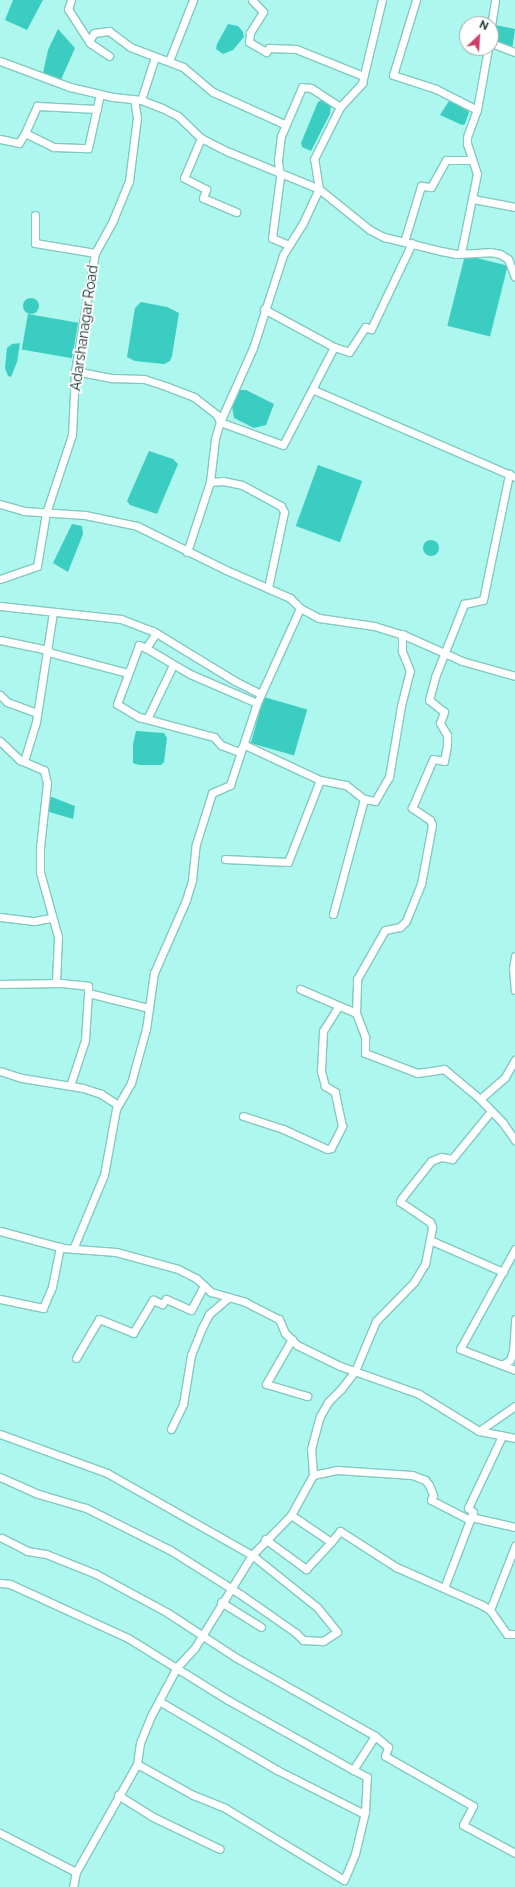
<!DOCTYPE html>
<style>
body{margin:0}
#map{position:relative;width:515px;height:1887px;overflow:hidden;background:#aef7ee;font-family:Raleway,sans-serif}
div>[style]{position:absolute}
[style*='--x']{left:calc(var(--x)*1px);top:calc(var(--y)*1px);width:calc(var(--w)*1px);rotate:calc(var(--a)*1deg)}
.water>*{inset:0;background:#3bcdc1;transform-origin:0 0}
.round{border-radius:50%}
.roads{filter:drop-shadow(1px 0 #81c9c1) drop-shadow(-1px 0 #81c9c1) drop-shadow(0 1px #81c9c1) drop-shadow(0 -1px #81c9c1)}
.minor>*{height:7px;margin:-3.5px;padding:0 3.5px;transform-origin:3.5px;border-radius:3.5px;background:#fff}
span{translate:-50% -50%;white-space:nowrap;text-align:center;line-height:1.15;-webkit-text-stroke:4px #fff;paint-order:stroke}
.street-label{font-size:14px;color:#102e2b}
.north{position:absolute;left:459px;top:16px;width:40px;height:40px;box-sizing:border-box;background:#fff;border:1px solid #9fabaa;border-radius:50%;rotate:25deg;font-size:11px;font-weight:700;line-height:16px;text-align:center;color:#102e2b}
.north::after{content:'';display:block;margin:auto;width:14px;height:18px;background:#cd3f6a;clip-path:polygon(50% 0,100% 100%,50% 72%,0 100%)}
</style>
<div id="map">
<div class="water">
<div style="clip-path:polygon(13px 0,43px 0,27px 30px,5px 20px)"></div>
<div style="clip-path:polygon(228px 24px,238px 26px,243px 32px,244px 37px,233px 50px,223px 54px,216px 49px,217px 44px)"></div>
<div style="clip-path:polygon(495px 25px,515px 29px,512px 50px,493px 46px)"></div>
<div style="clip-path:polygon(58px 29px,75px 48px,60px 82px,43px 73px,48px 50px)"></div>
<div style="clip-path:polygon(322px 100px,331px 105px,330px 114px,311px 151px,302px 147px,301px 143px,318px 102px)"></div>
<div style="clip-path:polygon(449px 101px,467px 110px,469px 112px,465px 124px,462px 125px,440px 115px)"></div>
<div style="left:465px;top:255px;width:44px;height:73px;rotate:14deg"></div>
<div class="round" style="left:23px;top:298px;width:16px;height:16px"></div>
<div style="clip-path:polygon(141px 302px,167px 307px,179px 313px,172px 356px,170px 361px,164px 364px,135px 361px,127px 357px,135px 308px)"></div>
<div style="left:28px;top:314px;width:51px;height:36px;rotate:10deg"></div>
<div style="clip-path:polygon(20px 343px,17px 362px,11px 377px,8px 376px,5px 368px,7px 348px,12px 344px)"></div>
<div style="clip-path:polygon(239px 390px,246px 390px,274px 404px,266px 425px,254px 428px,234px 418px,232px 406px)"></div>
<div style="clip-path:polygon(149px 451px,173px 459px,178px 464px,157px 514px,130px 505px,127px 501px)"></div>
<div style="left:318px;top:465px;width:47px;height:65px;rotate:20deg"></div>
<div style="clip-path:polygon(72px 524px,82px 526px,83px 534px,68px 572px,53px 563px)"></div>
<div class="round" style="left:423px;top:540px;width:16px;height:16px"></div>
<div style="left:264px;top:697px;width:45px;height:48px;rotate:16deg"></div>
<div style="clip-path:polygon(136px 731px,164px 733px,167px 738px,164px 762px,161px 765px,139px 765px,133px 763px,133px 744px)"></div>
<div style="clip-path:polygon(49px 796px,75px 806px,73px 819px,46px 811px)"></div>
</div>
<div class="roads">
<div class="minor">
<div style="--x:71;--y:0;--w:9;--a:108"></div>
<div style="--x:68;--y:9;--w:40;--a:57.1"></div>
<div style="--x:90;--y:43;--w:23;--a:34"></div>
<div style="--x:252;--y:0;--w:16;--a:47"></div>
<div style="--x:263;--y:12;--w:25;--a:122"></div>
<div style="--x:250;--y:33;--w:9;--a:96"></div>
<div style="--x:249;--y:42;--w:20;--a:30"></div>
<div style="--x:266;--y:52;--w:5;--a:-53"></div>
<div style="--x:269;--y:48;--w:27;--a:2"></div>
<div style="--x:296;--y:49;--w:72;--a:21.9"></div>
<div style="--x:416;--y:0;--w:78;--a:107"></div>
<div style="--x:393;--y:75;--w:45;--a:18"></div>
<div style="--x:436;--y:89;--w:46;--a:27.1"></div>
<div style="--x:491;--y:26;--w:26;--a:-81"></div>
<div style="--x:89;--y:41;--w:9;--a:-58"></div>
<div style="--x:94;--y:33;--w:15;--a:-8"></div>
<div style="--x:109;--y:31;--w:26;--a:37"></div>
<div style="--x:130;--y:47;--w:57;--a:20.7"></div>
<div style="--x:183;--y:67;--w:39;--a:40"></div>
<div style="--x:213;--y:92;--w:80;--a:24.3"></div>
<div style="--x:491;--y:43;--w:26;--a:21"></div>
<div style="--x:0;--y:61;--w:75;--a:20.4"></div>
<div style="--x:70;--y:87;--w:44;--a:13.1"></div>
<div style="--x:113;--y:97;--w:28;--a:6"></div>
<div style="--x:141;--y:100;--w:22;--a:21"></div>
<div style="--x:162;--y:108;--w:18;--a:27"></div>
<div style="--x:178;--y:116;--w:32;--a:44"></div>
<div style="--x:201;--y:138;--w:31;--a:27"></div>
<div style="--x:229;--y:152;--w:97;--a:22.3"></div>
<div style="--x:319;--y:189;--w:65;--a:38.8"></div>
<div style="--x:370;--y:230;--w:16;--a:27"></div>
<div style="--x:384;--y:237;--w:59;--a:13.8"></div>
<div style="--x:441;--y:251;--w:16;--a:11"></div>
<div style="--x:457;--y:254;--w:33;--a:-3"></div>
<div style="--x:490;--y:252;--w:10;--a:11"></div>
<div style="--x:500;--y:254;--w:9;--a:32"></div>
<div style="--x:508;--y:259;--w:19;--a:69"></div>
<div style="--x:169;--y:61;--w:66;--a:-68.5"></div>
<div style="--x:141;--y:100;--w:45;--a:-72"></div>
<div style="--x:25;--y:133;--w:30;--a:-66"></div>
<div style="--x:37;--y:106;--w:60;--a:2.9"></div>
<div style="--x:201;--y:138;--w:43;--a:113"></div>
<div style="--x:184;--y:178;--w:25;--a:27"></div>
<div style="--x:206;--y:189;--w:9;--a:108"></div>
<div style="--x:203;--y:198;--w:36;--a:23"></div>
<div style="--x:0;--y:139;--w:19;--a:12"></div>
<div style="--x:19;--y:143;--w:12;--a:-59"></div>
<div style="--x:25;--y:133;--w:32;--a:26"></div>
<div style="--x:54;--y:147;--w:34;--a:2"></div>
<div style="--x:88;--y:148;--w:55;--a:-77.5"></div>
<div style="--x:473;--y:199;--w:43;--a:10.8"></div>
<div style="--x:35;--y:215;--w:28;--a:90"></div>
<div style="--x:35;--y:243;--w:61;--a:9.5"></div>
<div style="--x:404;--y:242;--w:59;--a:-73.1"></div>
<div style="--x:421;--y:186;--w:10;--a:6"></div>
<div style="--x:431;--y:187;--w:31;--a:-61"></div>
<div style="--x:446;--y:160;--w:26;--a:0"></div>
<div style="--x:289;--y:245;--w:18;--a:-158"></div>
<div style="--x:272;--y:238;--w:62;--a:-82.5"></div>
<div style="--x:280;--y:177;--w:17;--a:-97"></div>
<div style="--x:278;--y:160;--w:24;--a:-83"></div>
<div style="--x:281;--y:136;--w:53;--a:-66.8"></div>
<div style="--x:302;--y:87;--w:9;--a:6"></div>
<div style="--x:311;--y:88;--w:35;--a:33"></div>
<div style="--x:461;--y:253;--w:81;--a:-78.6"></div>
<div style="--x:477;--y:174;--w:32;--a:-108"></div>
<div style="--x:467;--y:144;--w:7;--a:-90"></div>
<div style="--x:467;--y:137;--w:29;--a:-70"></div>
<div style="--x:477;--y:110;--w:63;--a:-79.9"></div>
<div style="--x:264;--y:309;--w:80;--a:28.5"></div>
<div style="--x:75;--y:371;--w:38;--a:11"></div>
<div style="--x:112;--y:378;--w:32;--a:2"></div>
<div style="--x:144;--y:379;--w:25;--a:18"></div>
<div style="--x:168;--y:387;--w:28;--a:21"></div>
<div style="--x:194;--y:397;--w:29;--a:38"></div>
<div style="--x:217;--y:415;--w:8;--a:67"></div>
<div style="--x:220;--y:422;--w:67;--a:20.1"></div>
<div style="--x:283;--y:445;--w:110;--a:-62.5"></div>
<div style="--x:334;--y:347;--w:16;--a:18"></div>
<div style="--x:349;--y:352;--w:30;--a:-57"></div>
<div style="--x:365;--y:327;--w:6;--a:18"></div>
<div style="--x:371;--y:329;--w:95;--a:-64.5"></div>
<div style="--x:314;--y:390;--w:219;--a:23.4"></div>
<div style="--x:210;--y:482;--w:13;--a:-4"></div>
<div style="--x:223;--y:481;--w:19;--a:12"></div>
<div style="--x:242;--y:485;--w:44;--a:28.3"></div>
<div style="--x:281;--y:506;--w:7;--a:63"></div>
<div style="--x:284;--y:512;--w:78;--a:101.9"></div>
<div style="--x:0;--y:504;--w:25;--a:16"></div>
<div style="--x:24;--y:511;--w:61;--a:3.8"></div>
<div style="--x:85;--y:515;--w:53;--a:11.9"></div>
<div style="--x:137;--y:526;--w:99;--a:26.3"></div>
<div style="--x:226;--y:570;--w:70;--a:23.6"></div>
<div style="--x:290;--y:598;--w:14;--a:45"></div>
<div style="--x:300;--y:608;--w:21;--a:28"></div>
<div style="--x:319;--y:618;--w:56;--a:8.3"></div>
<div style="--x:374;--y:626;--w:31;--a:17"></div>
<div style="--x:404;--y:635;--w:64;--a:24.1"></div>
<div style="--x:462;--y:661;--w:55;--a:15.8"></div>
<div style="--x:187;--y:552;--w:74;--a:-71.8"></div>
<div style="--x:210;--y:482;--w:43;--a:-83.4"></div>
<div style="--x:215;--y:439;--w:18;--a:-74"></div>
<div style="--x:220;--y:422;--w:81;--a:-66"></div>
<div style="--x:253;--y:348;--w:98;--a:-72.1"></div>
<div style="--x:283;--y:255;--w:36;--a:-58"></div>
<div style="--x:302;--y:225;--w:40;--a:-65"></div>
<div style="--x:319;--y:189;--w:30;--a:-99"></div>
<div style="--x:314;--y:159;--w:58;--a:-63.4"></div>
<div style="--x:340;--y:107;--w:33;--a:-47"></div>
<div style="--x:362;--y:83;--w:85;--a:-76.5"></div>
<div style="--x:0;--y:579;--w:39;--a:-19"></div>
<div style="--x:37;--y:566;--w:54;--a:-80.4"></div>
<div style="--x:46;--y:513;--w:82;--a:-71.6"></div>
<div style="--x:72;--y:435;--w:64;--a:-87.3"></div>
<div style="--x:75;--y:371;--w:120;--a:-80.4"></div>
<div style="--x:95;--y:253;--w:38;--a:-61"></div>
<div style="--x:113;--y:220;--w:42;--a:-67.7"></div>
<div style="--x:129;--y:181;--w:64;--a:-82.8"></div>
<div style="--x:137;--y:118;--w:19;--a:-99"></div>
<div style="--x:0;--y:606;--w:122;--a:6.1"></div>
<div style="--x:121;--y:619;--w:34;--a:21"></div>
<div style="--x:153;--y:631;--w:96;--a:31.4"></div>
<div style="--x:235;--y:681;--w:29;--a:27"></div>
<div style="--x:156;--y:633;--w:18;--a:124"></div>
<div style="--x:146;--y:648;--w:8;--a:-157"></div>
<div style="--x:139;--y:645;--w:63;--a:110.4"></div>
<div style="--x:117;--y:704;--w:26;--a:31"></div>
<div style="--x:139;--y:717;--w:78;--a:14.9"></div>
<div style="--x:214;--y:737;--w:11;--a:49"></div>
<div style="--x:221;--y:745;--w:19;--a:21"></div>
<div style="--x:239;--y:752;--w:7;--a:-56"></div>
<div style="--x:0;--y:640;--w:49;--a:11.8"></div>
<div style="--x:146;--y:648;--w:51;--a:30.6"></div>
<div style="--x:190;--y:674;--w:73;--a:23.4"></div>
<div style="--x:48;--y:652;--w:83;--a:14.7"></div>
<div style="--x:0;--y:695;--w:10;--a:45"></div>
<div style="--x:7;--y:702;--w:32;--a:20"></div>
<div style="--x:147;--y:719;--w:60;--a:-64.3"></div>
<div style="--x:0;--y:741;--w:28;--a:44"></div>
<div style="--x:20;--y:760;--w:26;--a:23"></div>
<div style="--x:44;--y:770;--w:13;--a:77"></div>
<div style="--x:47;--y:783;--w:64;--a:96.2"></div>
<div style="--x:40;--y:847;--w:25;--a:90"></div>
<div style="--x:40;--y:872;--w:67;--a:74.5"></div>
<div style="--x:58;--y:937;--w:46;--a:92.5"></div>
<div style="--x:245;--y:745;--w:83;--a:25"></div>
<div style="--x:320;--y:780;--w:26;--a:11"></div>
<div style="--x:346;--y:785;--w:23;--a:38"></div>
<div style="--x:24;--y:761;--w:41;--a:-72.9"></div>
<div style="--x:36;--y:722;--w:111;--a:-81.2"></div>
<div style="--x:225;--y:859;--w:63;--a:2.7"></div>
<div style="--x:288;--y:862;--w:88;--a:-68.7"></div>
<div style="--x:333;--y:914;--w:119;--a:-74.9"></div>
<div style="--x:364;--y:799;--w:11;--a:10"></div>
<div style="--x:375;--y:801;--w:28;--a:-60"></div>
<div style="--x:389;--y:777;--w:72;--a:-80.4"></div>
<div style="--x:401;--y:706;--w:36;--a:-76"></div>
<div style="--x:410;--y:671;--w:22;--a:-112"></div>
<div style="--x:402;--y:651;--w:17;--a:-90"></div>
<div style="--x:0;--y:917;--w:34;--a:7"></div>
<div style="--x:34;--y:921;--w:17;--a:-10"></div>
<div style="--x:515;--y:956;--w:13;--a:99"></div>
<div style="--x:513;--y:969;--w:21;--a:85"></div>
<div style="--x:0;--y:984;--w:61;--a:-0.9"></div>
<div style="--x:61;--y:983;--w:27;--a:6"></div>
<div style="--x:88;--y:986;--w:7;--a:90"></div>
<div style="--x:88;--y:993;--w:63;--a:13.8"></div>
<div style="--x:300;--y:989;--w:61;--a:23.2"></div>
<div style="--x:356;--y:1013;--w:26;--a:69"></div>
<div style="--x:365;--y:1037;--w:16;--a:90"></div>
<div style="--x:365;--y:1053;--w:56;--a:21"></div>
<div style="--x:417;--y:1073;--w:27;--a:-8"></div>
<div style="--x:444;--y:1069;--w:47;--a:39.8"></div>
<div style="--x:480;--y:1099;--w:33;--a:-41"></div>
<div style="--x:505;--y:1077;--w:20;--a:-60"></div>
<div style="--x:356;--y:1013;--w:34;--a:-88"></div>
<div style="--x:357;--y:979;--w:56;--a:-60.3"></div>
<div style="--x:385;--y:930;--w:15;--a:-11"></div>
<div style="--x:400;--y:927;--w:8;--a:-45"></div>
<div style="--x:406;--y:921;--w:40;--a:-68"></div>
<div style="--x:421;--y:884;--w:60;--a:-79.4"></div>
<div style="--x:432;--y:825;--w:5;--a:-112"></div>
<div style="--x:430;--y:820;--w:22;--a:-146"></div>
<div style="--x:412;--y:808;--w:53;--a:-66.8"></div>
<div style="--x:433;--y:759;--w:11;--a:10"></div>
<div style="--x:444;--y:761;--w:15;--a:-79"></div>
<div style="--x:447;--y:746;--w:11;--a:-90"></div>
<div style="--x:447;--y:735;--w:14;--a:-120"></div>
<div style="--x:440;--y:723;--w:12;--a:-70"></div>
<div style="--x:444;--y:712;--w:19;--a:-141"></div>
<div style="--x:429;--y:700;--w:24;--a:-75"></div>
<div style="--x:435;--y:677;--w:79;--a:-68.3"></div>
<div style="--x:464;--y:604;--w:19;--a:-12"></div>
<div style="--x:483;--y:600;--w:129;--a:-78.3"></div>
<div style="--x:0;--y:1071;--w:23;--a:18"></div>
<div style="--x:22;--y:1078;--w:62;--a:9.3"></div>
<div style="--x:83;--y:1088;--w:19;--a:18"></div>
<div style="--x:101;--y:1094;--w:20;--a:33"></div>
<div style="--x:70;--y:1086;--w:48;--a:-71.9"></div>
<div style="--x:85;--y:1040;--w:47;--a:-86.3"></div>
<div style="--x:480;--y:1099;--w:33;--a:46"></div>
<div style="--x:503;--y:1123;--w:21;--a:55"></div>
<div style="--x:243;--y:1116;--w:42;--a:18"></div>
<div style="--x:283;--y:1129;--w:48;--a:24.4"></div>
<div style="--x:327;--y:1149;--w:4;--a:-14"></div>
<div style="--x:331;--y:1148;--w:25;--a:-63"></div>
<div style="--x:342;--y:1126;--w:35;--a:-102"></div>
<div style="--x:335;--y:1092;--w:12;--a:-149"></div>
<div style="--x:325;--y:1086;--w:16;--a:-105"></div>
<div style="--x:321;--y:1071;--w:40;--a:-87.1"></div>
<div style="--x:323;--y:1031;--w:28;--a:-58"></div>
<div style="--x:0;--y:1231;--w:65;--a:15.1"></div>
<div style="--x:63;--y:1248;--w:53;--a:4.3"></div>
<div style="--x:116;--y:1252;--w:64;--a:15.3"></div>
<div style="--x:178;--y:1269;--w:20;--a:27"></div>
<div style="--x:196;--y:1278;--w:21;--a:43"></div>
<div style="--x:211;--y:1292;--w:35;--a:16"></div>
<div style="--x:245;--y:1302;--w:38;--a:27"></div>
<div style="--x:279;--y:1319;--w:15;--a:67"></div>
<div style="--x:285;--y:1333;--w:17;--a:45"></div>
<div style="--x:297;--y:1345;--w:48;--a:26"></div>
<div style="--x:340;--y:1366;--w:84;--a:19.5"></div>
<div style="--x:419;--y:1394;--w:70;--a:31.7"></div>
<div style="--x:479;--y:1431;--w:37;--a:11"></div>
<div style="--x:430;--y:1240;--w:80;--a:23.7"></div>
<div style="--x:73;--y:1249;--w:80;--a:-67.3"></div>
<div style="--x:104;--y:1175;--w:67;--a:-79.7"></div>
<div style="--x:116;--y:1109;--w:30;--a:-60"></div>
<div style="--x:131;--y:1083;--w:56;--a:-74.5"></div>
<div style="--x:146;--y:1029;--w:57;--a:-81.9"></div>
<div style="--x:154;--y:973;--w:80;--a:-66.3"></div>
<div style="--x:186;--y:900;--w:21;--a:-73"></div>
<div style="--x:192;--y:880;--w:36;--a:-84"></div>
<div style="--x:196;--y:844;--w:53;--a:-72.6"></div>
<div style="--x:212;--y:793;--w:20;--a:-24"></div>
<div style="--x:230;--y:785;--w:86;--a:-71.8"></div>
<div style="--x:257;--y:703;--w:104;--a:-65.6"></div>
<div style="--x:515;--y:1249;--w:114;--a:118.8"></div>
<div style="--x:460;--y:1349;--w:59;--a:20.9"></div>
<div style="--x:0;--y:1299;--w:44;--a:11.8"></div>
<div style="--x:43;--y:1308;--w:23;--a:-67"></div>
<div style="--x:52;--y:1287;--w:41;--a:-78.7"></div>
<div style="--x:292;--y:1339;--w:52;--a:120"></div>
<div style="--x:266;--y:1384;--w:43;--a:16.3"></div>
<div style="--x:76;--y:1358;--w:45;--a:-59.5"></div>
<div style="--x:99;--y:1319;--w:37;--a:22"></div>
<div style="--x:133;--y:1333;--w:39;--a:-59"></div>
<div style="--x:153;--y:1300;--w:10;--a:24"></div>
<div style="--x:162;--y:1304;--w:6;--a:-51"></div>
<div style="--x:166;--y:1299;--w:27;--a:24"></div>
<div style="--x:191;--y:1310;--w:27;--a:-62"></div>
<div style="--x:502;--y:1365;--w:9;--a:-32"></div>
<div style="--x:510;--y:1360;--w:9;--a:-72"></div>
<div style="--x:513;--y:1351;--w:32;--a:-86"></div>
<div style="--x:171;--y:1429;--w:28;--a:-64"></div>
<div style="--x:183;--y:1404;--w:50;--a:-80.7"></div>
<div style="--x:191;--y:1355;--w:31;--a:-68"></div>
<div style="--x:203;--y:1326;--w:13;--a:-63"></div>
<div style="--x:209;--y:1314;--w:25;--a:-40"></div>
<div style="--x:479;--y:1431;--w:44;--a:-34.8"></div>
<div style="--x:0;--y:1434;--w:114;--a:20"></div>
<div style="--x:107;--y:1473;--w:167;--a:29.5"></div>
<div style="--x:252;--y:1555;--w:83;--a:38.7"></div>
<div style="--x:317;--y:1607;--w:32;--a:51"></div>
<div style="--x:337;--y:1632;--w:17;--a:147"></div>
<div style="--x:323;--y:1641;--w:20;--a:-177"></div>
<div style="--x:303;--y:1640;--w:10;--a:-135"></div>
<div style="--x:296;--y:1633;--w:68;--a:-145.1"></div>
<div style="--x:240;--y:1594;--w:83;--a:-147.8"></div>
<div style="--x:170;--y:1550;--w:94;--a:-153.4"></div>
<div style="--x:86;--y:1508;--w:50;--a:-163.7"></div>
<div style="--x:38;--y:1494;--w:42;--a:-155.9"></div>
<div style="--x:313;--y:1475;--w:26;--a:-94"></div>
<div style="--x:311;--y:1449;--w:34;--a:-75"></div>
<div style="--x:320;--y:1416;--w:16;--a:-60"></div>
<div style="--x:328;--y:1402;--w:18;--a:-45"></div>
<div style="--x:341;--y:1389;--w:23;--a:-52"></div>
<div style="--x:355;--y:1371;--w:54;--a:-67.2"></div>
<div style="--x:376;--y:1321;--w:54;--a:-45.7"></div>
<div style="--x:414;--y:1282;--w:21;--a:-59"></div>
<div style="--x:425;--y:1264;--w:38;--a:-79"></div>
<div style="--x:432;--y:1227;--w:5;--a:-112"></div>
<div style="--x:430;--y:1222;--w:36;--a:-146"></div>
<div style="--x:400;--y:1202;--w:3;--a:-72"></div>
<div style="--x:401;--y:1199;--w:48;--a:-51.7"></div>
<div style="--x:431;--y:1161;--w:11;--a:-22"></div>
<div style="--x:441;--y:1157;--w:11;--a:10"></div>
<div style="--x:452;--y:1159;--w:62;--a:-50.9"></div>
<div style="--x:291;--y:1515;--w:48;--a:34"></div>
<div style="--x:331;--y:1542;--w:14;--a:-51"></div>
<div style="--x:340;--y:1531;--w:67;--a:32.7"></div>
<div style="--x:396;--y:1567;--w:94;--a:23.8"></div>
<div style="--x:482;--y:1605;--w:9;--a:32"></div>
<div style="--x:490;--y:1610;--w:29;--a:55"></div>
<div style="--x:507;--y:1634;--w:8;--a:0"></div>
<div style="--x:471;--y:1517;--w:45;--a:12.8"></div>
<div style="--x:2;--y:1538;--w:28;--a:27"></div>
<div style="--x:27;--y:1551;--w:19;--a:9"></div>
<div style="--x:46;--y:1554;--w:54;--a:21.8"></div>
<div style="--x:96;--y:1574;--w:82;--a:28.4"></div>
<div style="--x:168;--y:1613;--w:80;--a:33.3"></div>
<div style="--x:235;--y:1657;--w:161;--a:29.4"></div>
<div style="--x:375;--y:1736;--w:17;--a:40"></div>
<div style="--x:388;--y:1747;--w:9;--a:108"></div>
<div style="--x:385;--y:1756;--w:101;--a:29.6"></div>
<div style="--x:473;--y:1806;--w:21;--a:118"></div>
<div style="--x:463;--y:1825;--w:59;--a:28.3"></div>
<div style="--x:265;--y:1539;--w:51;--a:36.2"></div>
<div style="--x:306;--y:1569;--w:37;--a:-47"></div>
<div style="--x:0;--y:1583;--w:10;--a:6"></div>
<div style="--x:10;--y:1584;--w:130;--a:24.6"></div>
<div style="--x:128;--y:1638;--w:118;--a:31.8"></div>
<div style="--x:228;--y:1700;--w:143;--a:29.2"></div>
<div style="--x:444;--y:1588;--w:81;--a:-69.1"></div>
<div style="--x:473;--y:1512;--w:6;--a:-141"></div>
<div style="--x:468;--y:1508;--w:80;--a:-64.7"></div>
<div style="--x:221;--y:1602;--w:47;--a:32"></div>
<div style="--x:490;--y:1610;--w:69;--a:-68.7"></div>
<div style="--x:159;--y:1701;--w:137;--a:30.3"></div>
<div style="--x:277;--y:1770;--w:97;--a:26.8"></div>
<div style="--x:137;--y:1764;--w:64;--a:29"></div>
<div style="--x:193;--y:1795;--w:35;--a:22"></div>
<div style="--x:225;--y:1808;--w:139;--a:31.2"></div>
<div style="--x:344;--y:1880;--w:28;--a:-67"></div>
<div style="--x:355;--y:1854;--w:43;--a:-76.6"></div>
<div style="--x:365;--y:1812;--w:35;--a:-87"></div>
<div style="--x:367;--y:1777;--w:16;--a:-153"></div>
<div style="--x:353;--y:1770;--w:40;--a:-57.1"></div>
<div style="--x:118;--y:1795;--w:39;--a:32"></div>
<div style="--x:151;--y:1816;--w:76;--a:25.6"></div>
<div style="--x:0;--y:1833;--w:85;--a:27.2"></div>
<div style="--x:73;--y:1887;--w:15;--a:-79"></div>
<div style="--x:76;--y:1872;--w:124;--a:-60.5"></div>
<div style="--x:137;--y:1764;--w:21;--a:-82"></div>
<div style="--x:140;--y:1743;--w:31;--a:-68"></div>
<div style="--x:152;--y:1714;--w:53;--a:-62"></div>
<div style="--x:177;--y:1667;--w:25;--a:-47"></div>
<div style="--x:194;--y:1649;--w:110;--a:-58.3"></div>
<div style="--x:252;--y:1555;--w:56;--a:-45.7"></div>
<div style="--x:291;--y:1515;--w:46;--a:-61.2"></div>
<div style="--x:313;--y:1475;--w:25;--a:-12"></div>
<div style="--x:337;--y:1470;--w:75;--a:3.8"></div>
<div style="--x:412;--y:1475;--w:14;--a:21"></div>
<div style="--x:425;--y:1480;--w:6;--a:51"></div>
<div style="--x:429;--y:1485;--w:11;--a:68"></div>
<div style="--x:433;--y:1495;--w:5;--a:112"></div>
<div style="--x:431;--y:1500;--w:44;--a:27.1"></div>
</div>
</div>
<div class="street-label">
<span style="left:84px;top:328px;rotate:-82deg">Adarshanagar Road</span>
</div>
<div class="north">N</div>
</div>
